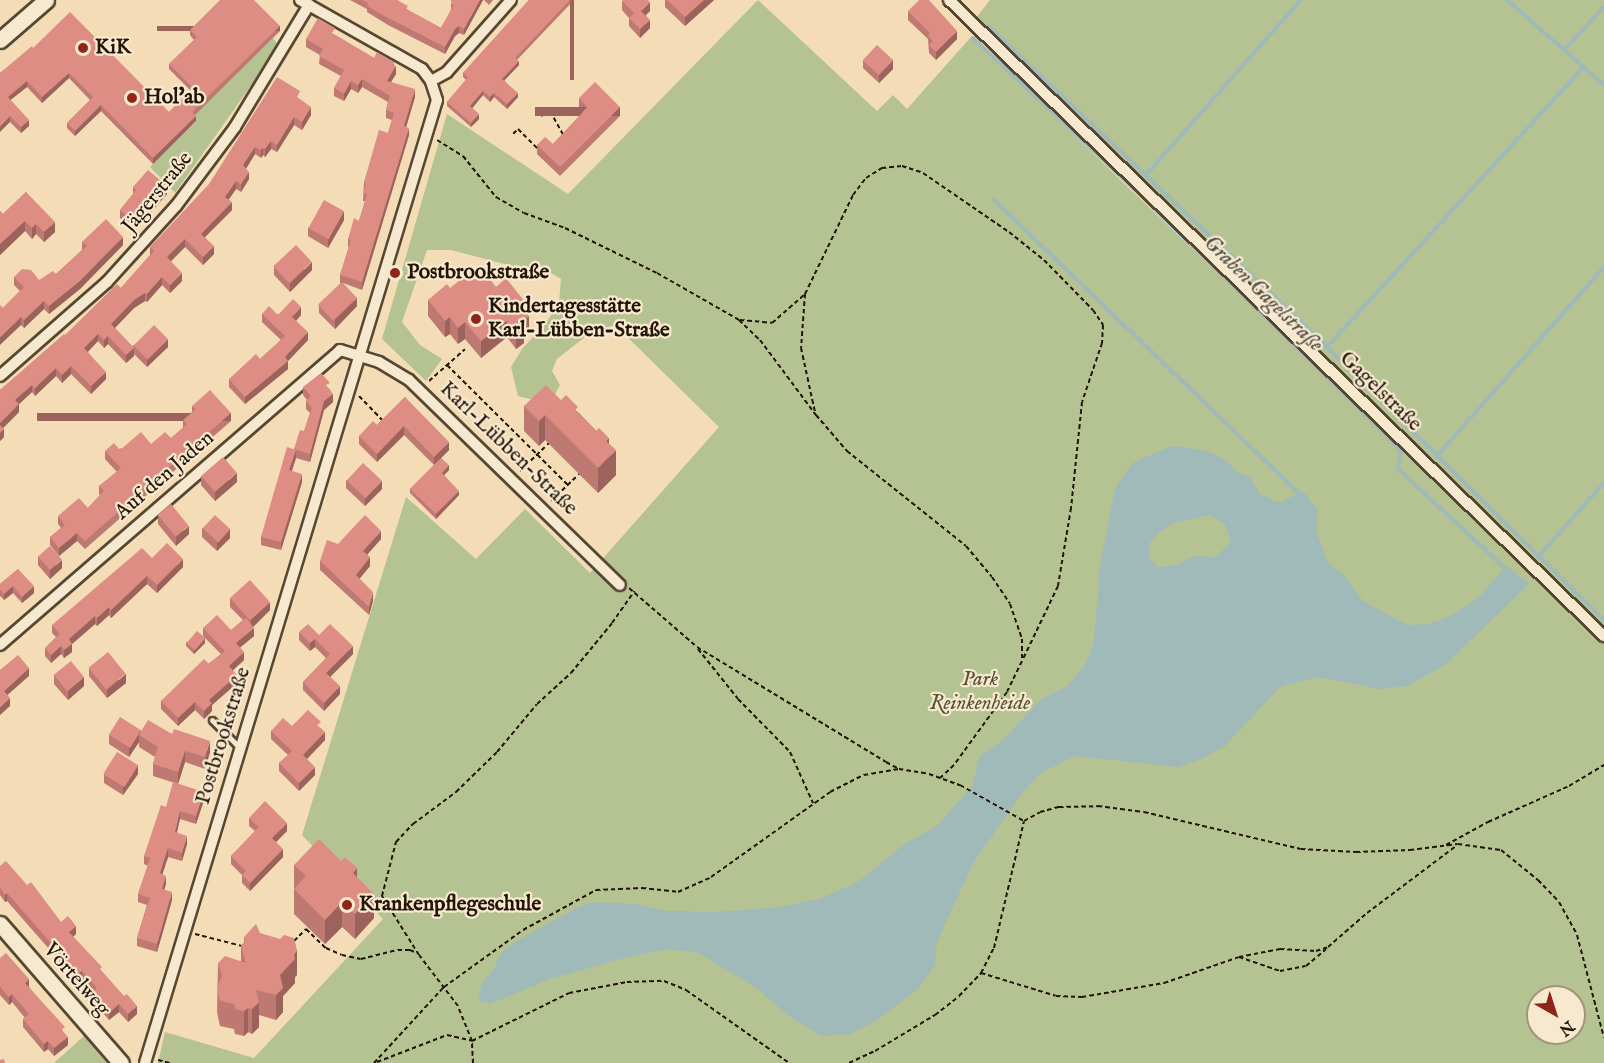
<!DOCTYPE html>
<meta charset="utf-8">
<style>
body{margin:0}
#map{position:relative;width:1604px;height:1063px;overflow:hidden;background:#f3dcb6;font-family:"IM FELL English",serif}
div>[style]{position:absolute}
[style*='--x']{left:calc(var(--x)*1px);top:calc(var(--y)*1px);width:calc(var(--w)*1px);rotate:calc(var(--a)*1deg)}
.green>*{inset:0;background:#b5c292}
.water>*{inset:0;background:#a0b9b9}
.stream>*{height:4px;margin:-2px;padding:0 2px;transform-origin:2px;border-radius:2px;background:#a0b9b9}
.path>*{height:2px;margin-top:-1px;transform-origin:0;background:repeating-linear-gradient(90deg,#231505 0 4.5px,transparent 0 7.5px)}
.roads{filter:drop-shadow(2px 0 #574731) drop-shadow(-2px 0 #574731) drop-shadow(0 2px #574731) drop-shadow(0 -2px #574731)}
.lane>*{height:5px;margin:-2.5px;padding:0 2.5px;transform-origin:2.5px;border-radius:2.5px;background:#f7e8d0}
.street>*{height:10px;margin:-5px;padding:0 5px;transform-origin:5px;border-radius:5px;background:#f7e8d0}
.secondary>*{height:15px;margin:-7.5px;padding:0 7.5px;transform-origin:7.5px;border-radius:7.5px;background:#f7e8d0}
.wall>*{inset:0;background:#be7972}
.shaded-wall>*{inset:0;background:#9b635c;transform-origin:0 0}
.building>*{inset:0;background:#dd8d84;transform-origin:0 0}
.dots>*{width:16px;height:16px;translate:-50% -50%;box-sizing:border-box;border:3px solid #f7e8d0;border-radius:50%}
span{translate:-50% -50%;white-space:nowrap;text-align:center;line-height:1.15;-webkit-text-stroke:4.5px #f7e8d0;paint-order:stroke}
.poi-label{font-size:21px;color:#231505;font-weight:700}
.left{translate:0 -50%;text-align:left}
.street-label{font-size:21px;color:#231505}
.park-label{font-size:21px;color:#565236;font-style:italic}
.water-label{font-size:22px;color:#4f4e44;font-style:italic}
.north{position:absolute;left:1526px;top:985px;width:60px;height:60px;box-sizing:border-box;background:#f7e8d0;border:2px solid #a2947f;border-radius:50%;rotate:141deg;font-size:16px;font-weight:700;line-height:24px;text-align:center;color:#231505}
.north::after{content:'';display:block;margin:auto;width:21px;height:27px;background:#8f2418;clip-path:polygon(50% 0,100% 100%,50% 72%,0 100%)}
</style>
<div id="map">
<div class="green">
<div style="clip-path:polygon(evenodd,758px 0,877px 111px,893px 95px,907px 109px,971px 37px,1604px 643px,1604px 1063px,158px 1063px,165px 1032px,254px 1058px,383px 919px,302px 835px,406px 497px,476px 559px,525px 509px,590px 573px,719px 427px,615px 325px,590px 333px,557px 359px,552px 371px,560px 385px,550px 404px,518px 396px,511px 367px,522px 349px,546px 323px,559px 303px,561px 279px,545px 269px,531px 271px,451px 250px,427px 250px,402px 322px,420px 345px,442px 359px,426px 381px,382px 339px,447px 114px,568px 194px,758px 0,1538px 997px,1574px 997px,1574px 1033px,1538px 1033px,1538px 997px)"></div>
<div style="clip-path:polygon(990px 0,1604px 0,1604px 629px,976px 18px)"></div>
<div style="clip-path:polygon(273px 38px,279px 46px,175px 193px,150px 167px,196px 122px,192px 117px)"></div>
<div style="clip-path:polygon(85px 1036px,107px 1063px,54px 1063px,84px 1036px)"></div>
</div>
<div class="water">
<div style="clip-path:polygon(evenodd,1172px 446px,1207px 451px,1224px 459px,1238px 473px,1250px 477px,1260px 494px,1279px 503px,1303px 491px,1318px 510px,1316px 531px,1328px 563px,1344px 575px,1363px 601px,1407px 625px,1431px 624px,1454px 614px,1479px 597px,1507px 566px,1529px 584px,1445px 665px,1407px 686px,1381px 689px,1317px 677px,1280px 687px,1224px 747px,1201px 759px,1178px 767px,1075px 756px,1041px 773px,1023px 792px,973px 863px,937px 942px,935px 965px,917px 990px,877px 1020px,851px 1034px,822px 1036px,790px 1017px,756px 988px,699px 953px,668px 949px,628px 957px,547px 980px,490px 1004px,478px 1000px,482px 983px,493px 971px,501px 953px,515px 942px,578px 907px,595px 902px,635px 904px,667px 911px,717px 912px,780px 907px,819px 899px,858px 882px,906px 843px,936px 827px,973px 785px,979px 757px,1004px 739px,1040px 700px,1068px 686px,1086px 663px,1094px 641px,1100px 566px,1115px 488px,1133px 463px,1172px 446px,1209px 515px,1225px 524px,1231px 542px,1216px 557px,1195px 556px,1176px 565px,1157px 567px,1149px 557px,1149px 544px,1159px 532px,1174px 523px,1209px 515px)"></div>
</div>
<div class="stream">
<div style="--x:1507;--y:0;--w:129;--a:41.2"></div>
<div style="--x:988;--y:26;--w:467;--a:43.4"></div>
<div style="--x:1327;--y:347;--w:389;--a:44.6"></div>
<div style="--x:973;--y:38;--w:214;--a:43.1"></div>
<div style="--x:1129;--y:184;--w:365;--a:44.3"></div>
<div style="--x:1390;--y:439;--w:17;--a:50"></div>
<div style="--x:1401;--y:452;--w:17;--a:100"></div>
<div style="--x:1398;--y:469;--w:149;--a:42.8"></div>
<div style="--x:1564;--y:50;--w:59;--a:-47.1"></div>
<div style="--x:1146;--y:175;--w:234;--a:-48.5"></div>
<div style="--x:994;--y:200;--w:423;--a:43.9"></div>
<div style="--x:1327;--y:347;--w:380;--a:-47.5"></div>
<div style="--x:1436;--y:457;--w:254;--a:-48.5"></div>
<div style="--x:1538;--y:557;--w:99;--a:-48.3"></div>
</div>
<div class="path">
<div style="--x:541;--y:116;--w:10;--a:-29"></div>
<div style="--x:550;--y:111;--w:29;--a:61"></div>
<div style="--x:513;--y:134;--w:7;--a:-45"></div>
<div style="--x:518;--y:129;--w:27;--a:45"></div>
<div style="--x:437;--y:140;--w:31;--a:32"></div>
<div style="--x:463;--y:156;--w:53;--a:51.2"></div>
<div style="--x:496;--y:197;--w:32;--a:30"></div>
<div style="--x:524;--y:213;--w:44;--a:20.1"></div>
<div style="--x:565;--y:228;--w:102;--a:26.1"></div>
<div style="--x:657;--y:273;--w:95;--a:29.8"></div>
<div style="--x:739;--y:320;--w:29;--a:44"></div>
<div style="--x:760;--y:340;--w:94;--a:53.3"></div>
<div style="--x:816;--y:415;--w:48;--a:49.3"></div>
<div style="--x:847;--y:451;--w:152;--a:38.6"></div>
<div style="--x:966;--y:546;--w:40;--a:50"></div>
<div style="--x:992;--y:577;--w:32;--a:56"></div>
<div style="--x:1010;--y:604;--w:37;--a:71"></div>
<div style="--x:1022;--y:639;--w:22;--a:90"></div>
<div style="--x:1022;--y:661;--w:34;--a:116"></div>
<div style="--x:1007;--y:692;--w:90;--a:126"></div>
<div style="--x:954;--y:765;--w:19;--a:137"></div>
<div style="--x:805;--y:294;--w:54;--a:94.2"></div>
<div style="--x:801;--y:348;--w:66;--a:77.7"></div>
<div style="--x:740;--y:320;--w:32;--a:5"></div>
<div style="--x:772;--y:323;--w:44;--a:-41.3"></div>
<div style="--x:805;--y:294;--w:110;--a:-64.1"></div>
<div style="--x:853;--y:195;--w:21;--a:-53"></div>
<div style="--x:866;--y:178;--w:19;--a:-32"></div>
<div style="--x:882;--y:168;--w:20;--a:-6"></div>
<div style="--x:902;--y:166;--w:22;--a:18"></div>
<div style="--x:923;--y:173;--w:104;--a:34.5"></div>
<div style="--x:1009;--y:232;--w:45;--a:38.7"></div>
<div style="--x:1044;--y:260;--w:70;--a:45.6"></div>
<div style="--x:1093;--y:310;--w:18;--a:56"></div>
<div style="--x:1103;--y:325;--w:18;--a:93"></div>
<div style="--x:1102;--y:343;--w:62;--a:108.7"></div>
<div style="--x:1082;--y:402;--w:107;--a:95.9"></div>
<div style="--x:1071;--y:508;--w:79;--a:99.5"></div>
<div style="--x:1058;--y:586;--w:81;--a:115.6"></div>
<div style="--x:447;--y:365;--w:170;--a:44.8"></div>
<div style="--x:429;--y:381;--w:48;--a:-41.6"></div>
<div style="--x:359;--y:396;--w:33;--a:46"></div>
<div style="--x:520;--y:471;--w:40;--a:-44"></div>
<div style="--x:551;--y:501;--w:39;--a:-44"></div>
<div style="--x:629;--y:588;--w:90;--a:40.9"></div>
<div style="--x:697;--y:647;--w:221;--a:31.3"></div>
<div style="--x:886;--y:762;--w:15;--a:28"></div>
<div style="--x:899;--y:769;--w:30;--a:9"></div>
<div style="--x:929;--y:774;--w:33;--a:20"></div>
<div style="--x:960;--y:785;--w:73;--a:29.4"></div>
<div style="--x:1024;--y:821;--w:18;--a:-29"></div>
<div style="--x:1040;--y:812;--w:20;--a:-15"></div>
<div style="--x:1059;--y:807;--w:39;--a:-1"></div>
<div style="--x:1098;--y:806;--w:46;--a:7.4"></div>
<div style="--x:1144;--y:812;--w:161;--a:13.3"></div>
<div style="--x:1301;--y:849;--w:55;--a:3.1"></div>
<div style="--x:1356;--y:852;--w:54;--a:-2.1"></div>
<div style="--x:1410;--y:850;--w:48;--a:-7.1"></div>
<div style="--x:1458;--y:844;--w:43;--a:7.9"></div>
<div style="--x:1501;--y:850;--w:48;--a:39"></div>
<div style="--x:1538;--y:880;--w:30;--a:46"></div>
<div style="--x:1559;--y:902;--w:38;--a:61"></div>
<div style="--x:1577;--y:935;--w:106;--a:75.3"></div>
<div style="--x:698;--y:649;--w:64;--a:51.3"></div>
<div style="--x:738;--y:699;--w:74;--a:45.5"></div>
<div style="--x:790;--y:752;--w:56;--a:65.7"></div>
<div style="--x:1446;--y:845;--w:48;--a:-28.7"></div>
<div style="--x:1488;--y:822;--w:89;--a:-24"></div>
<div style="--x:1569;--y:786;--w:41;--a:-31"></div>
<div style="--x:195;--y:934;--w:49;--a:14.3"></div>
<div style="--x:294;--y:941;--w:17;--a:-45"></div>
<div style="--x:306;--y:929;--w:28;--a:44"></div>
<div style="--x:326;--y:948;--w:17;--a:24"></div>
<div style="--x:342;--y:955;--w:19;--a:12"></div>
<div style="--x:361;--y:959;--w:38;--a:-14"></div>
<div style="--x:398;--y:950;--w:12;--a:0"></div>
<div style="--x:410;--y:950;--w:8;--a:23"></div>
<div style="--x:1239;--y:957;--w:43;--a:18.9"></div>
<div style="--x:1280;--y:971;--w:26;--a:-11"></div>
<div style="--x:1306;--y:966;--w:26;--a:-40"></div>
<div style="--x:981;--y:973;--w:78;--a:17"></div>
<div style="--x:1056;--y:996;--w:26;--a:2"></div>
<div style="--x:1082;--y:997;--w:83;--a:-9.7"></div>
<div style="--x:1164;--y:983;--w:79;--a:-19.1"></div>
<div style="--x:1239;--y:957;--w:42;--a:-11"></div>
<div style="--x:1280;--y:949;--w:36;--a:3"></div>
<div style="--x:1316;--y:951;--w:13;--a:-18"></div>
<div style="--x:1328;--y:947;--w:52;--a:-41.1"></div>
<div style="--x:1367;--y:913;--w:111;--a:-37"></div>
<div style="--x:158;--y:1060;--w:12;--a:14"></div>
<div style="--x:377;--y:1062;--w:75;--a:-21.1"></div>
<div style="--x:447;--y:1035;--w:26;--a:13"></div>
<div style="--x:472;--y:1041;--w:108;--a:-26.3"></div>
<div style="--x:569;--y:993;--w:59;--a:-10.7"></div>
<div style="--x:627;--y:982;--w:37;--a:-2"></div>
<div style="--x:664;--y:981;--w:24;--a:22"></div>
<div style="--x:686;--y:990;--w:126;--a:35.3"></div>
<div style="--x:374;--y:1063;--w:103;--a:-47.4"></div>
<div style="--x:444;--y:987;--w:97;--a:-35.8"></div>
<div style="--x:523;--y:930;--w:83;--a:-28.7"></div>
<div style="--x:596;--y:890;--w:46;--a:-2.5"></div>
<div style="--x:642;--y:888;--w:36;--a:6"></div>
<div style="--x:678;--y:892;--w:36;--a:-24"></div>
<div style="--x:711;--y:877;--w:146;--a:-35.5"></div>
<div style="--x:830;--y:792;--w:38;--a:-27"></div>
<div style="--x:864;--y:775;--w:35;--a:-10"></div>
<div style="--x:473;--y:1063;--w:22;--a:-93"></div>
<div style="--x:472;--y:1041;--w:38;--a:-112"></div>
<div style="--x:458;--y:1006;--w:64;--a:-127.4"></div>
<div style="--x:419;--y:955;--w:70;--a:-122.1"></div>
<div style="--x:382;--y:896;--w:56;--a:-75.5"></div>
<div style="--x:396;--y:842;--w:25;--a:-47"></div>
<div style="--x:413;--y:824;--w:54;--a:-36.7"></div>
<div style="--x:456;--y:792;--w:57;--a:-44.3"></div>
<div style="--x:497;--y:752;--w:62;--a:-50.2"></div>
<div style="--x:537;--y:704;--w:46;--a:-42.4"></div>
<div style="--x:571;--y:673;--w:65;--a:-50.6"></div>
<div style="--x:612;--y:623;--w:39;--a:-55"></div>
<div style="--x:849;--y:1063;--w:29;--a:-25"></div>
<div style="--x:875;--y:1051;--w:70;--a:-31"></div>
<div style="--x:935;--y:1015;--w:31;--a:-38"></div>
<div style="--x:959;--y:996;--w:32;--a:-46"></div>
<div style="--x:981;--y:973;--w:28;--a:-63"></div>
<div style="--x:994;--y:948;--w:130;--a:-76.7"></div>
</div>
<div class="roads">
<div class="lane">
<div style="--x:212;--y:720;--w:40;--a:45"></div>
</div>
<div class="street">
<div style="--x:949;--y:0;--w:913;--a:44.16"></div>
<div style="--x:431;--y:81;--w:18;--a:-29"></div>
<div style="--x:447;--y:72;--w:96;--a:-48.4"></div>
<div style="--x:0;--y:376;--w:142;--a:-41.3"></div>
<div style="--x:107;--y:282;--w:103;--a:-47.8"></div>
<div style="--x:176;--y:206;--w:99;--a:-53.2"></div>
<div style="--x:235;--y:127;--w:143;--a:-58.8"></div>
<div style="--x:0;--y:645;--w:450;--a:-40.9"></div>
<div style="--x:340;--y:350;--w:41;--a:17.1"></div>
<div style="--x:379;--y:362;--w:35;--a:31"></div>
<div style="--x:409;--y:380;--w:294;--a:44.2"></div>
<div style="--x:145;--y:1063;--w:1006;--a:-73.13"></div>
<div style="--x:437;--y:100;--w:20;--a:-108"></div>
<div style="--x:431;--y:81;--w:15;--a:-127"></div>
<div style="--x:422;--y:69;--w:140;--a:-150.5"></div>
</div>
<div class="secondary">
<div style="--x:0;--y:40;--w:61;--a:-41"></div>
<div style="--x:0;--y:924;--w:184;--a:49"></div>
</div>
</div>
<div class="wall">
<div style="clip-path:polygon(350px 0,397px 0,408px 10px,441px 28px,451px 10px,451px 4px,452px 1px,450px 0,483px 0,464px 35px,459px 33px,455px 36px,445px 54px,388px 25px,367px 12px,367px 9px)"></div>
<div style="clip-path:polygon(484px 0,493px 0,489px 5px)"></div>
<div style="clip-path:polygon(529px 0,574px 0,517px 60px,519px 65px,504px 80px,518px 97px,507px 109px,494px 97px,490px 102px,483px 95px,472px 108px,479px 119px,471px 127px,447px 106px,447px 102px,466px 80px,463px 77px,463px 73px)"></div>
<div style="clip-path:polygon(665px 0,714px 0,685px 26px,665px 7px)"></div>
<div style="clip-path:polygon(622px 1px,650px 11px,646px 15px,650px 28px,640px 38px,629px 26px,629px 18px,622px 10px)"></div>
<div style="clip-path:polygon(908px 11px,957px 39px,936px 60px,929px 53px,928px 39px,908px 20px)"></div>
<div style="clip-path:polygon(190px 30px,280px 31px,195px 115px,196px 121px,153px 164px,101px 111px,75px 136px,67px 128px,67px 123px,90px 100px,69px 78px,42px 103px,27px 87px,10px 100px,29px 126px,21px 133px,10px 122px,0 73px,33px 48px,169px 112px,191px 91px,169px 69px,169px 64px,194px 40px,190px 35px)"></div>
<div style="clip-path:polygon(335px 35px,374px 58px,394px 66px,396px 74px,391px 82px,415px 97px,406px 127px,409px 135px,362px 290px,343px 283px,357px 306px,335px 329px,319px 313px,319px 305px,341px 283px,340px 283px,340px 275px,349px 247px,348px 247px,348px 239px,359px 221px,365px 201px,363px 201px,364px 182px,388px 133px,392px 120px,386px 118px,386px 110px,388px 102px,362px 87px,358px 93px,351px 89px,344px 101px,334px 96px,334px 88px,341px 76px,319px 64px,320px 55px,306px 47px,306px 39px)"></div>
<div style="clip-path:polygon(863px 60px,893px 69px,879px 83px,863px 68px)"></div>
<div style="clip-path:polygon(579px 98px,620px 116px,560px 176px,537px 154px,537px 145px,553px 144px,583px 112px,579px 107px)"></div>
<div style="clip-path:polygon(300px 99px,311px 115px,302px 130px,294px 125px,277px 152px,271px 149px,265px 157px,263px 155px,261px 158px,255px 154px,246px 169px,249px 179px,241px 192px,236px 189px,228px 200px,232px 210px,205px 237px,214px 254px,203px 265px,185px 247px,171px 261px,182px 281px,170px 293px,162px 285px,147px 302px,145px 301px,134px 308px,115px 328px,133px 347px,133px 345px,168px 347px,147px 367px,134px 354px,134px 356px,126px 363px,108px 344px,104px 348px,98px 341px,88px 352px,106px 379px,91px 394px,71px 374px,62px 383px,56px 376px,35px 396px,32px 392px,19px 404px,19px 412px,3px 428px,4px 437px,0 441px,0 390px,121px 288px,150px 255px,150px 247px)"></div>
<div style="clip-path:polygon(133px 187px,167px 194px,135px 231px,120px 218px,120px 210px,133px 194px)"></div>
<div style="clip-path:polygon(26px 192px,55px 232px,44px 242px,36px 234px,32px 239px,25px 231px,0 255px,0 211px,3px 214px)"></div>
<div style="clip-path:polygon(344px 220px,328px 248px,308px 236px,308px 228px)"></div>
<div style="clip-path:polygon(82px 242px,123px 245px,80px 289px,49px 314px,44px 309px,24px 328px,3px 308px,20px 291px,14px 285px,14px 277px,39px 280px,56px 274px,82px 250px)"></div>
<div style="clip-path:polygon(274px 267px,312px 270px,290px 292px,274px 275px)"></div>
<div style="clip-path:polygon(474px 276px,496px 287px,525px 311px,529px 333px,524px 337px,524px 343px,516px 349px,507px 337px,481px 358px,465px 339px,458px 344px,450px 334px,445px 337px,428px 316px,428px 300px)"></div>
<div style="clip-path:polygon(262px 314px,301px 315px,296px 321px,308px 340px,288px 361px,288px 369px,245px 404px,229px 387px,229px 379px,260px 359px,281px 340px,262px 322px)"></div>
<div style="clip-path:polygon(303px 387px,330px 389px,333px 402px,324px 410px,310px 462px,296px 458px,292px 471px,302px 482px,281px 550px,261px 545px,261px 537px,294px 449px,304px 431px,310px 413px,306px 409px,306px 401px,307px 400px,303px 395px)"></div>
<div style="clip-path:polygon(405px 397px,449px 450px,441px 458px,449px 470px,444px 475px,459px 495px,436px 519px,410px 493px,410px 489px,434px 465px,404px 435px,377px 462px,359px 444px,359px 436px,377px 425px)"></div>
<div style="clip-path:polygon(561px 400px,578px 412px,609px 444px,616px 475px,598px 493px,545px 440px,539px 446px,524px 431px,524px 406px)"></div>
<div style="clip-path:polygon(192px 406px,231px 421px,85px 549px,77px 541px,59px 556px,50px 545px,50px 537px,61px 528px,58px 524px,58px 516px,88px 508px,100px 495px,99px 494px,99px 486px,117px 472px,105px 459px,105px 451px,151px 444px,171px 438px,183px 428px,183px 420px,192px 412px)"></div>
<div style="clip-path:polygon(201px 476px,237px 482px,215px 501px,201px 485px)"></div>
<div style="clip-path:polygon(346px 480px,382px 489px,365px 506px,346px 488px)"></div>
<div style="clip-path:polygon(158px 515px,189px 534px,176px 546px,158px 524px)"></div>
<div style="clip-path:polygon(202px 528px,230px 538px,217px 551px,202px 537px)"></div>
<div style="clip-path:polygon(381px 539px,367px 555px,370px 566px,359px 579px,373px 601px,369px 615px,320px 570px,320px 561px,338px 544px)"></div>
<div style="clip-path:polygon(38px 556px,62px 568px,50px 579px,38px 565px)"></div>
<div style="clip-path:polygon(152px 558px,183px 567px,157px 593px,147px 584px,111px 618px,109px 615px,97px 626px,95px 624px,72px 644px,72px 652px,64px 658px,61px 654px,51px 663px,45px 656px,45px 648px,56px 637px,52px 633px,52px 625px)"></div>
<div style="clip-path:polygon(18px 569px,34px 593px,22px 603px,13px 593px,4px 600px,0 596px,0 584px)"></div>
<div style="clip-path:polygon(230px 598px,270px 610px,253px 627px,254px 636px,240px 647px,244px 660px,233px 670px,237px 683px,212px 705px,212px 711px,204px 719px,195px 710px,178px 726px,161px 709px,161px 701px,221px 654px,203px 636px,203px 628px,231px 630px,243px 620px,230px 607px)"></div>
<div style="clip-path:polygon(299px 632px,319px 635px,353px 654px,330px 677px,340px 694px,324px 711px,303px 690px,303px 682px,326px 658px,315px 647px,310px 651px,299px 640px)"></div>
<div style="clip-path:polygon(186px 642px,205px 643px,194px 654px,186px 646px)"></div>
<div style="clip-path:polygon(89px 668px,126px 683px,107px 698px,89px 676px)"></div>
<div style="clip-path:polygon(54px 675px,84px 686px,68px 700px,54px 684px)"></div>
<div style="clip-path:polygon(292px 726px,321px 728px,325px 740px,307px 759px,315px 775px,299px 791px,279px 771px,279px 763px,288px 755px,271px 739px,271px 731px)"></div>
<div style="clip-path:polygon(141px 732px,172px 734px,210px 752px,205px 769px,185px 762px,178px 784px,153px 776px,153px 764px,155px 757px,139px 747px,139px 742px,129px 757px,109px 744px,109px 735px)"></div>
<div style="clip-path:polygon(138px 774px,123px 795px,104px 783px,104px 775px)"></div>
<div style="clip-path:polygon(204px 800px,196px 824px,180px 819px,177px 832px,187px 844px,182px 861px,168px 857px,162px 874px,166px 884px,164px 889px,172px 900px,157px 952px,137px 946px,137px 938px,147px 905px,138px 902px,138px 894px,148px 866px,144px 864px,144px 856px,166px 807px)"></div>
<div style="clip-path:polygon(249px 818px,287px 831px,276px 842px,283px 857px,250px 891px,242px 883px,242px 875px,231px 864px,231px 856px,255px 831px,249px 826px)"></div>
<div style="clip-path:polygon(294px 865px,357px 877px,374px 918px,355px 939px,342px 927px,325px 944px,294px 914px)"></div>
<div style="clip-path:polygon(0 866px,61px 922px,76px 934px,73px 937px,137px 1014px,128px 1022px,119px 1012px,109px 1020px,92px 1000px,92px 992px,93px 991px,82px 978px,78px 982px,7px 901px,5px 902px,0 895px)"></div>
<div style="clip-path:polygon(260px 933px,297px 975px,295px 977px,295px 983px,283px 996px,283px 1012px,276px 1020px,259px 1015px,259px 1027px,252px 1034px,248px 1032px,244px 1036px,235px 1034px,234px 1029px,220px 1026px,217px 1012px,218px 963px,241px 961px,241px 945px,244px 943px,244px 937px)"></div>
<div style="clip-path:polygon(0 958px,29px 987px,65px 1034px,68px 1045px,54px 1056px,48px 1049px,44px 1052px,23px 1027px,23px 1019px,25px 1018px,12px 1002px,9px 1005px,0 995px)"></div>
</div>
<div class="shaded-wall">
<div style="clip-path:polygon(480px 0,483px 0,464px 35px,464px 29px)"></div>
<div style="left:570px;top:0;width:4px;height:80px"></div>
<div style="clip-path:polygon(704px 0,714px 0,685px 26px,685px 17px)"></div>
<div style="clip-path:polygon(650px 2px,650px 11px,641px 19px,641px 11px)"></div>
<div style="clip-path:polygon(650px 20px,650px 28px,640px 38px,640px 29px)"></div>
<div style="left:280px;top:26px;width:5px;height:123px;rotate:90deg"></div>
<div style="clip-path:polygon(459px 26px,459px 33px,455px 36px,445px 54px,445px 47px,455px 29px)"></div>
<div style="clip-path:polygon(957px 31px,957px 39px,936px 60px,936px 52px)"></div>
<div style="clip-path:polygon(893px 60px,893px 69px,879px 83px,879px 74px)"></div>
<div style="clip-path:polygon(519px 61px,519px 65px,502px 83px,502px 79px)"></div>
<div style="clip-path:polygon(394px 62px,394px 69px,396px 66px,396px 74px,387px 88px,387px 81px)"></div>
<div style="clip-path:polygon(69px 73px,69px 78px,42px 103px,42px 97px)"></div>
<div style="clip-path:polygon(362px 79px,362px 87px,358px 93px,358px 85px)"></div>
<div style="clip-path:polygon(27px 81px,27px 87px,8px 102px,8px 97px)"></div>
<div style="clip-path:polygon(351px 81px,351px 89px,344px 101px,344px 94px)"></div>
<div style="clip-path:polygon(415px 89px,415px 97px,404px 134px,404px 126px)"></div>
<div style="clip-path:polygon(483px 91px,483px 95px,470px 111px,470px 106px)"></div>
<div style="clip-path:polygon(494px 93px,494px 97px,490px 102px,490px 97px)"></div>
<div style="clip-path:polygon(518px 93px,518px 97px,507px 109px,507px 104px)"></div>
<div style="clip-path:polygon(101px 105px,101px 111px,75px 136px,75px 131px)"></div>
<div style="clip-path:polygon(311px 107px,311px 115px,302px 130px,302px 122px)"></div>
<div style="left:620px;top:107px;width:9px;height:85px;rotate:90deg"></div>
<div style="clip-path:polygon(479px 114px,479px 119px,471px 127px,471px 123px)"></div>
<div style="clip-path:polygon(10px 116px,10px 122px,0 132px,0 126px)"></div>
<div style="clip-path:polygon(196px 116px,196px 121px,153px 164px,153px 158px)"></div>
<div style="clip-path:polygon(294px 117px,294px 125px,277px 152px,277px 145px)"></div>
<div style="clip-path:polygon(29px 120px,29px 126px,21px 133px,21px 127px)"></div>
<div style="clip-path:polygon(409px 128px,409px 135px,362px 290px,362px 282px)"></div>
<div style="clip-path:polygon(271px 141px,271px 149px,265px 157px,265px 149px)"></div>
<div style="clip-path:polygon(255px 147px,255px 154px,243px 173px,243px 165px)"></div>
<div style="clip-path:polygon(263px 148px,263px 155px,261px 158px,261px 150px)"></div>
<div style="clip-path:polygon(249px 172px,249px 179px,241px 192px,241px 184px)"></div>
<div style="clip-path:polygon(236px 181px,236px 189px,225px 205px,225px 197px)"></div>
<div style="clip-path:polygon(167px 186px,167px 194px,135px 231px,135px 223px)"></div>
<div style="clip-path:polygon(232px 202px,232px 210px,201px 241px,201px 234px)"></div>
<div style="clip-path:polygon(344px 211px,344px 220px,328px 248px,328px 239px)"></div>
<div style="clip-path:polygon(25px 221px,25px 231px,0 255px,0 244px)"></div>
<div style="clip-path:polygon(55px 222px,55px 232px,44px 242px,44px 232px)"></div>
<div style="clip-path:polygon(36px 224px,36px 234px,32px 239px,32px 228px)"></div>
<div style="clip-path:polygon(123px 237px,123px 245px,80px 289px,49px 314px,49px 306px)"></div>
<div style="clip-path:polygon(185px 239px,185px 247px,167px 265px,167px 257px)"></div>
<div style="clip-path:polygon(214px 246px,214px 254px,203px 265px,203px 257px)"></div>
<div style="clip-path:polygon(312px 262px,312px 270px,290px 292px,290px 284px)"></div>
<div style="clip-path:polygon(182px 273px,182px 281px,170px 293px,170px 285px)"></div>
<div style="clip-path:polygon(162px 277px,162px 285px,147px 302px,147px 294px)"></div>
<div style="clip-path:polygon(145px 293px,145px 301px,134px 308px,111px 332px,111px 324px,134px 300px)"></div>
<div style="clip-path:polygon(357px 298px,357px 306px,335px 329px,335px 320px)"></div>
<div style="clip-path:polygon(44px 301px,44px 309px,24px 328px,24px 320px)"></div>
<div style="clip-path:polygon(525px 302px,525px 319px,529px 316px,529px 333px,524px 337px,524px 343px,516px 349px,516px 332px,521px 306px)"></div>
<div style="clip-path:polygon(301px 307px,301px 315px,292px 325px,292px 317px)"></div>
<div style="clip-path:polygon(21px 317px,21px 325px,0 345px,0 337px)"></div>
<div style="clip-path:polygon(450px 317px,450px 334px,445px 337px,445px 321px)"></div>
<div style="clip-path:polygon(507px 321px,507px 337px,481px 358px,481px 341px)"></div>
<div style="clip-path:polygon(465px 322px,465px 339px,458px 344px,458px 328px)"></div>
<div style="clip-path:polygon(308px 332px,308px 340px,288px 361px,288px 369px,245px 404px,245px 397px)"></div>
<div style="clip-path:polygon(98px 334px,98px 341px,84px 355px,84px 348px)"></div>
<div style="clip-path:polygon(108px 336px,108px 344px,104px 348px,104px 340px)"></div>
<div style="clip-path:polygon(168px 339px,168px 347px,147px 367px,147px 359px)"></div>
<div style="clip-path:polygon(134px 348px,134px 356px,126px 363px,126px 355px)"></div>
<div style="clip-path:polygon(71px 366px,71px 374px,62px 383px,62px 375px)"></div>
<div style="clip-path:polygon(56px 368px,56px 376px,35px 396px,35px 388px)"></div>
<div style="clip-path:polygon(106px 372px,106px 379px,91px 394px,91px 386px)"></div>
<div style="clip-path:polygon(32px 385px,32px 392px,15px 408px,15px 400px)"></div>
<div style="clip-path:polygon(333px 394px,333px 402px,324px 410px,310px 462px,310px 454px,324px 401px)"></div>
<div style="clip-path:polygon(19px 404px,19px 412px,0 431px,0 423px)"></div>
<div style="left:231px;top:413px;width:8px;height:194px;rotate:90deg"></div>
<div style="clip-path:polygon(545px 415px,545px 440px,539px 446px,539px 421px)"></div>
<div style="clip-path:polygon(404px 426px,404px 435px,377px 462px,377px 454px)"></div>
<div style="clip-path:polygon(4px 429px,4px 437px,0 441px,0 433px)"></div>
<div style="clip-path:polygon(609px 438px,609px 457px,616px 450px,616px 475px,598px 493px,598px 468px,606px 441px)"></div>
<div style="clip-path:polygon(449px 442px,449px 450px,434px 465px,434px 457px)"></div>
<div style="clip-path:polygon(296px 450px,296px 458px,289px 478px,289px 470px)"></div>
<div style="clip-path:polygon(449px 465px,449px 470px,442px 477px,442px 473px)"></div>
<div style="clip-path:polygon(237px 473px,237px 482px,215px 501px,215px 492px)"></div>
<div style="clip-path:polygon(302px 474px,302px 482px,281px 550px,281px 542px)"></div>
<div style="clip-path:polygon(382px 481px,382px 489px,365px 506px,365px 498px)"></div>
<div style="clip-path:polygon(459px 491px,459px 495px,436px 519px,436px 514px)"></div>
<div style="clip-path:polygon(189px 526px,189px 534px,176px 546px,176px 537px)"></div>
<div style="clip-path:polygon(230px 529px,230px 538px,217px 551px,217px 542px)"></div>
<div style="clip-path:polygon(381px 531px,381px 539px,363px 559px,363px 551px)"></div>
<div style="clip-path:polygon(77px 533px,77px 541px,59px 556px,59px 548px)"></div>
<div style="clip-path:polygon(370px 557px,370px 566px,356px 583px,356px 575px)"></div>
<div style="clip-path:polygon(183px 559px,183px 567px,157px 593px,157px 585px)"></div>
<div style="clip-path:polygon(62px 560px,62px 568px,50px 579px,50px 570px)"></div>
<div style="clip-path:polygon(147px 576px,147px 584px,111px 618px,111px 610px)"></div>
<div style="clip-path:polygon(13px 586px,13px 593px,4px 600px,4px 594px)"></div>
<div style="clip-path:polygon(34px 586px,34px 593px,22px 603px,22px 597px)"></div>
<div style="clip-path:polygon(373px 592px,373px 601px,369px 615px,369px 607px)"></div>
<div style="clip-path:polygon(270px 602px,270px 610px,251px 629px,251px 620px)"></div>
<div style="clip-path:polygon(109px 607px,109px 615px,97px 626px,97px 618px)"></div>
<div style="clip-path:polygon(95px 616px,95px 624px,72px 644px,72px 652px,64px 658px,64px 650px,69px 639px)"></div>
<div style="clip-path:polygon(254px 628px,254px 636px,236px 651px,236px 643px)"></div>
<div style="clip-path:polygon(205px 638px,205px 643px,194px 654px,194px 650px)"></div>
<div style="clip-path:polygon(315px 639px,315px 647px,310px 651px,310px 643px)"></div>
<div style="clip-path:polygon(61px 646px,61px 654px,51px 663px,51px 655px)"></div>
<div style="clip-path:polygon(353px 646px,353px 654px,326px 681px,326px 673px)"></div>
<div style="clip-path:polygon(244px 652px,244px 660px,229px 674px,229px 666px)"></div>
<div style="clip-path:polygon(29px 668px,29px 676px,4px 698px,4px 691px)"></div>
<div style="clip-path:polygon(126px 674px,126px 683px,107px 698px,107px 690px)"></div>
<div style="clip-path:polygon(237px 675px,237px 683px,212px 705px,212px 711px,204px 719px,204px 711px,209px 700px)"></div>
<div style="clip-path:polygon(84px 677px,84px 686px,68px 700px,68px 691px)"></div>
<div style="clip-path:polygon(340px 686px,340px 694px,324px 711px,324px 703px)"></div>
<div style="clip-path:polygon(10px 698px,10px 706px,0 715px,0 707px)"></div>
<div style="clip-path:polygon(195px 702px,195px 710px,178px 726px,178px 718px)"></div>
<div style="clip-path:polygon(141px 730px,141px 736px,139px 735px,139px 742px,129px 757px,129px 748px)"></div>
<div style="clip-path:polygon(325px 732px,325px 740px,303px 763px,303px 755px)"></div>
<div style="clip-path:polygon(210px 741px,210px 752px,205px 769px,205px 757px)"></div>
<div style="clip-path:polygon(185px 751px,185px 762px,178px 784px,178px 772px)"></div>
<div style="clip-path:polygon(138px 765px,138px 774px,123px 795px,123px 786px)"></div>
<div style="clip-path:polygon(315px 767px,315px 775px,299px 791px,299px 783px)"></div>
<div style="clip-path:polygon(204px 792px,204px 800px,196px 824px,196px 816px)"></div>
<div style="clip-path:polygon(180px 811px,180px 819px,175px 840px,175px 832px)"></div>
<div style="clip-path:polygon(287px 823px,287px 831px,272px 846px,272px 838px)"></div>
<div style="clip-path:polygon(187px 836px,187px 844px,182px 861px,182px 853px)"></div>
<div style="clip-path:polygon(168px 848px,168px 857px,160px 882px,160px 873px)"></div>
<div style="clip-path:polygon(283px 849px,283px 857px,250px 891px,250px 883px)"></div>
<div style="clip-path:polygon(357px 868px,357px 893px,353px 873px)"></div>
<div style="clip-path:polygon(166px 876px,166px 884px,162px 897px,162px 889px)"></div>
<div style="clip-path:polygon(172px 892px,172px 900px,157px 952px,157px 944px)"></div>
<div style="clip-path:polygon(7px 893px,7px 901px,5px 902px,5px 895px)"></div>
<div style="clip-path:polygon(374px 894px,374px 918px,355px 939px,355px 914px)"></div>
<div style="clip-path:polygon(342px 902px,342px 927px,325px 944px,325px 920px)"></div>
<div style="clip-path:polygon(76px 926px,76px 934px,69px 940px,69px 932px)"></div>
<div style="clip-path:polygon(297px 950px,297px 975px,295px 977px,295px 983px,283px 996px,283px 1012px,276px 1020px,276px 995px,280px 975px)"></div>
<div style="clip-path:polygon(82px 971px,82px 978px,78px 982px,78px 974px)"></div>
<div style="clip-path:polygon(29px 979px,29px 987px,25px 991px,25px 983px)"></div>
<div style="clip-path:polygon(12px 994px,12px 1002px,9px 1005px,9px 997px)"></div>
<div style="clip-path:polygon(259px 1002px,259px 1027px,252px 1034px,252px 1009px)"></div>
<div style="clip-path:polygon(119px 1004px,119px 1012px,109px 1020px,109px 1013px)"></div>
<div style="clip-path:polygon(137px 1006px,137px 1014px,128px 1022px,128px 1014px)"></div>
<div style="clip-path:polygon(248px 1008px,248px 1032px,244px 1036px,244px 1011px)"></div>
<div style="clip-path:polygon(68px 1037px,68px 1045px,54px 1056px,54px 1048px)"></div>
<div style="clip-path:polygon(48px 1041px,48px 1049px,44px 1052px,44px 1044px)"></div>
</div>
<div class="building">
<div style="clip-path:polygon(220px 0,254px 0,280px 26px,192px 112px,196px 116px,153px 158px,101px 105px,75px 131px,67px 123px,93px 97px,69px 73px,42px 97px,27px 81px,8px 97px,29px 120px,21px 127px,10px 116px,0 126px,0 73px,32px 46px,33px 48px,70px 12px,169px 112px,193px 88px,169px 64px,197px 37px,190px 30px)"></div>
<div style="clip-path:polygon(362px 0,397px 0,408px 6px,406px 9px,441px 28px,454px 5px,451px 4px,453px 0,480px 0,464px 29px,459px 26px,455px 29px,445px 47px,388px 18px,367px 6px,368px 3px)"></div>
<div style="clip-path:polygon(529px 0,570px 0,515px 58px,519px 61px,502px 79px,518px 93px,507px 104px,494px 93px,490px 97px,483px 91px,470px 106px,479px 114px,471px 123px,447px 102px,468px 77px,463px 73px)"></div>
<div style="clip-path:polygon(623px 0,648px 0,650px 2px,641px 11px,650px 20px,640px 29px,629px 18px,634px 13px,622px 1px)"></div>
<div style="clip-path:polygon(667px 0,704px 0,685px 17px)"></div>
<div style="clip-path:polygon(919px 0,929px 0,957px 31px,936px 52px,929px 45px,933px 41px,928px 36px,930px 33px,908px 11px)"></div>
<div style="clip-path:polygon(318px 18px,335px 28px,332px 33px,374px 58px,377px 52px,394px 62px,393px 65px,396px 66px,387px 81px,415px 89px,404px 126px,409px 128px,362px 282px,340px 275px,351px 240px,348px 239px,354px 218px,359px 221px,367px 194px,363px 193px,366px 184px,364px 182px,379px 130px,388px 133px,394px 113px,386px 110px,390px 96px,362px 79px,358px 85px,351px 81px,344px 94px,334px 88px,344px 70px,319px 56px,323px 49px,306px 39px)"></div>
<div style="left:877px;top:45px;width:22px;height:21px;rotate:43deg"></div>
<div style="clip-path:polygon(277px 77px,300px 91px,297px 97px,311px 107px,302px 122px,294px 117px,277px 145px,271px 141px,265px 149px,263px 148px,261px 150px,255px 147px,243px 165px,249px 172px,241px 184px,236px 181px,225px 197px,232px 202px,201px 234px,214px 246px,203px 257px,185px 239px,167px 257px,182px 273px,170px 285px,162px 277px,147px 294px,145px 293px,134px 300px,111px 324px,134px 348px,126px 355px,108px 336px,104px 340px,98px 334px,84px 348px,106px 372px,91px 386px,71px 366px,62px 375px,56px 368px,35px 388px,32px 385px,15px 400px,19px 404px,0 423px,0 390px,64px 334px,65px 335px,117px 284px,121px 288px,154px 251px,150px 247px,209px 184px)"></div>
<div style="clip-path:polygon(595px 82px,620px 107px,560px 167px,537px 145px,545px 137px,553px 144px,568px 129px,587px 107px,579px 98px)"></div>
<div style="clip-path:polygon(148px 170px,167px 186px,135px 223px,120px 210px,136px 190px,133px 187px)"></div>
<div style="clip-path:polygon(26px 192px,55px 222px,44px 232px,36px 224px,32px 228px,25px 221px,0 244px,0 211px,3px 214px)"></div>
<div style="left:324px;top:200px;width:23px;height:32px;rotate:29deg"></div>
<div style="clip-path:polygon(106px 219px,123px 237px,80px 281px,49px 306px,44px 301px,24px 320px,21px 317px,0 337px,0 305px,3px 308px,24px 287px,14px 277px,22px 269px,31px 270px,39px 280px,53px 271px,56px 274px,87px 246px,82px 242px)"></div>
<div style="left:296px;top:245px;width:23px;height:31px;rotate:47deg"></div>
<div style="clip-path:polygon(482px 269px,496px 287px,506px 278px,525px 302px,521px 306px,529px 316px,521px 322px,524px 326px,516px 332px,507px 321px,481px 341px,465px 322px,458px 328px,450px 317px,445px 321px,428px 300px,447px 284px,450px 288px,470px 272px,474px 276px)"></div>
<div style="left:342px;top:282px;width:22px;height:33px;rotate:47deg"></div>
<div style="clip-path:polygon(293px 299px,301px 307px,292px 317px,308px 332px,285px 357px,288px 361px,245px 397px,229px 379px,256px 354px,260px 359px,285px 336px,262px 314px,269px 306px,278px 315px)"></div>
<div style="left:154px;top:325px;width:20px;height:29px;rotate:45deg"></div>
<div style="clip-path:polygon(321px 373px,330px 383px,326px 385px,333px 394px,324px 401px,310px 454px,294px 449px,300px 430px,304px 431px,312px 408px,306px 401px,311px 396px,303px 387px)"></div>
<div style="clip-path:polygon(546px 385px,561px 400px,566px 395px,578px 407px,575px 410px,596px 431px,599px 428px,609px 438px,606px 441px,616px 450px,598px 468px,545px 415px,539px 421px,524px 406px)"></div>
<div style="clip-path:polygon(210px 390px,231px 413px,85px 541px,77px 533px,59px 548px,50px 537px,65px 525px,58px 516px,79px 498px,88px 508px,104px 491px,99px 486px,121px 468px,105px 451px,114px 443px,120px 450px,141px 432px,151px 444px,165px 432px,171px 438px,187px 424px,183px 420px,196px 409px,192px 406px)"></div>
<div style="clip-path:polygon(405px 397px,449px 442px,434px 457px,404px 426px,377px 454px,359px 436px,373px 421px,377px 425px)"></div>
<div style="clip-path:polygon(0 425px,4px 429px,0 433px)"></div>
<div style="clip-path:polygon(287px 447px,296px 450px,289px 470px,302px 474px,281px 542px,261px 537px)"></div>
<div style="left:223px;top:457px;width:21px;height:29px;rotate:49deg"></div>
<div style="clip-path:polygon(441px 458px,449px 465px,442px 473px,459px 491px,436px 514px,410px 489px)"></div>
<div style="left:363px;top:463px;width:26px;height:24px;rotate:43deg"></div>
<div style="left:171px;top:504px;width:28px;height:17px;rotate:51deg"></div>
<div style="left:215px;top:515px;width:21px;height:18px;rotate:43deg"></div>
<div style="clip-path:polygon(365px 515px,381px 531px,363px 551px,370px 557px,356px 575px,373px 592px,369px 607px,320px 561px,327px 540px,338px 544px)"></div>
<div style="clip-path:polygon(167px 543px,183px 559px,157px 585px,147px 576px,111px 610px,109px 607px,97px 618px,95px 616px,69px 639px,72px 644px,64px 650px,61px 646px,51px 655px,45px 648px,60px 634px,52px 625px,142px 548px,152px 558px)"></div>
<div style="left:50px;top:546px;width:18px;height:16px;rotate:49deg"></div>
<div style="clip-path:polygon(18px 569px,34px 586px,22px 597px,13px 586px,4px 594px,0 589px,0 584px)"></div>
<div style="left:250px;top:580px;width:30px;height:27px;rotate:48deg"></div>
<div style="clip-path:polygon(217px 615px,231px 630px,246px 618px,254px 628px,236px 643px,244px 652px,229px 666px,237px 675px,209px 700px,212px 703px,204px 711px,195px 702px,178px 718px,161px 701px,204px 659px,209px 664px,225px 651px,203px 628px)"></div>
<div style="clip-path:polygon(308px 624px,319px 635px,330px 624px,353px 646px,326px 673px,340px 686px,324px 703px,303px 682px,330px 654px,315px 639px,310px 643px,299px 632px)"></div>
<div style="left:197px;top:631px;width:11px;height:16px;rotate:41deg"></div>
<div style="left:108px;top:652px;width:28px;height:25px;rotate:51deg"></div>
<div style="clip-path:polygon(18px 655px,29px 668px,4px 691px,10px 698px,0 707px,0 670px)"></div>
<div style="left:71px;top:661px;width:21px;height:22px;rotate:51deg"></div>
<div style="clip-path:polygon(308px 710px,321px 722px,317px 725px,325px 732px,303px 755px,315px 767px,299px 783px,279px 763px,292px 751px,271px 731px,283px 718px,292px 726px)"></div>
<div style="left:120px;top:717px;width:25px;height:21px;rotate:32deg"></div>
<div style="clip-path:polygon(148px 720px,172px 734px,174px 729px,210px 741px,205px 757px,185px 751px,178px 772px,153px 764px,158px 747px,139px 735px)"></div>
<div style="left:117px;top:752px;width:25px;height:26px;rotate:32deg"></div>
<div style="clip-path:polygon(173px 782px,204px 792px,196px 816px,180px 811px,175px 832px,187px 836px,182px 853px,168px 848px,160px 873px,166px 876px,162px 889px,172px 892px,157px 944px,137px 938px,150px 898px,138px 894px,150px 858px,144px 856px,161px 805px,166px 807px)"></div>
<div style="clip-path:polygon(265px 801px,287px 823px,272px 838px,283px 849px,250px 883px,242px 875px,246px 871px,231px 856px,259px 827px,249px 818px)"></div>
<div style="clip-path:polygon(319px 839px,341px 861px,345px 857px,357px 868px,353px 873px,374px 894px,355px 914px,342px 902px,325px 920px,294px 889px,306px 876px,294px 865px)"></div>
<div style="clip-path:polygon(6px 861px,27px 885px,31px 882px,61px 922px,68px 916px,76px 926px,69px 932px,102px 967px,100px 969px,124px 996px,127px 994px,137px 1006px,128px 1014px,119px 1004px,109px 1013px,92px 992px,97px 988px,82px 971px,78px 974px,7px 893px,5px 895px,0 887px,0 866px)"></div>
<div style="clip-path:polygon(256px 924px,260px 933px,280px 939px,284px 935px,294px 938px,297px 950px,294px 954px,295px 959px,280px 975px,283px 988px,276px 995px,256px 990px,259px 1002px,252px 1009px,248px 1008px,244px 1011px,235px 1009px,234px 1004px,220px 1001px,217px 987px,222px 976px,218px 963px,225px 956px,246px 963px,241px 945px,245px 942px,244px 937px)"></div>
<div style="clip-path:polygon(6px 953px,29px 979px,25px 983px,65px 1027px,61px 1030px,68px 1037px,54px 1048px,48px 1041px,44px 1044px,23px 1019px,29px 1014px,12px 994px,9px 997px,0 987px,0 958px)"></div>
<div style="clip-path:polygon(4px 1059px,5px 1063px,0 1063px,0 1060px)"></div>
</div>
<div class="dots">
<div style="left:83px;top:48px;background:#8f2418"></div>
<div style="left:132px;top:98px;background:#8f2418"></div>
<div style="left:395px;top:273px;background:#8f2418"></div>
<div style="left:476px;top:319px;background:#8f2418"></div>
<div style="left:347px;top:905px;background:#8f2418"></div>
</div>
<div class="poi-label">
<span class="left" style="left:95px;top:48px">KiK</span>
<span class="left" style="left:144px;top:98px">Hol'ab</span>
<span class="left" style="left:407px;top:273px">Postbrookstraße</span>
<span class="left" style="left:488px;top:319px">Kindertagesstätte<br>Karl-Lübben-Straße</span>
<span class="left" style="left:359px;top:905px">Krankenpflegeschule</span>
</div>
<div class="street-label">
<span style="left:158px;top:193px;rotate:-51deg">Jägerstraße</span>
<span style="left:1380px;top:392px;rotate:44deg">Gagelstraße</span>
<span style="left:508px;top:449px;rotate:44deg">Karl-Lübben-Straße</span>
<span style="left:165px;top:476px;rotate:-41deg">Auf den Jaden</span>
<span style="left:224px;top:736px;rotate:-73deg">Postbrookstraße</span>
<span style="left:76px;top:980px;rotate:49deg">Vörtelweg</span>
</div>
<div class="park-label">
<span style="left:980px;top:692px">Park<br>Reinkenheide</span>
</div>
<div class="water-label">
<span style="left:1263px;top:294px;rotate:44deg">Graben Gagelstraße</span>
</div>
<div class="north">N</div>
</div>
